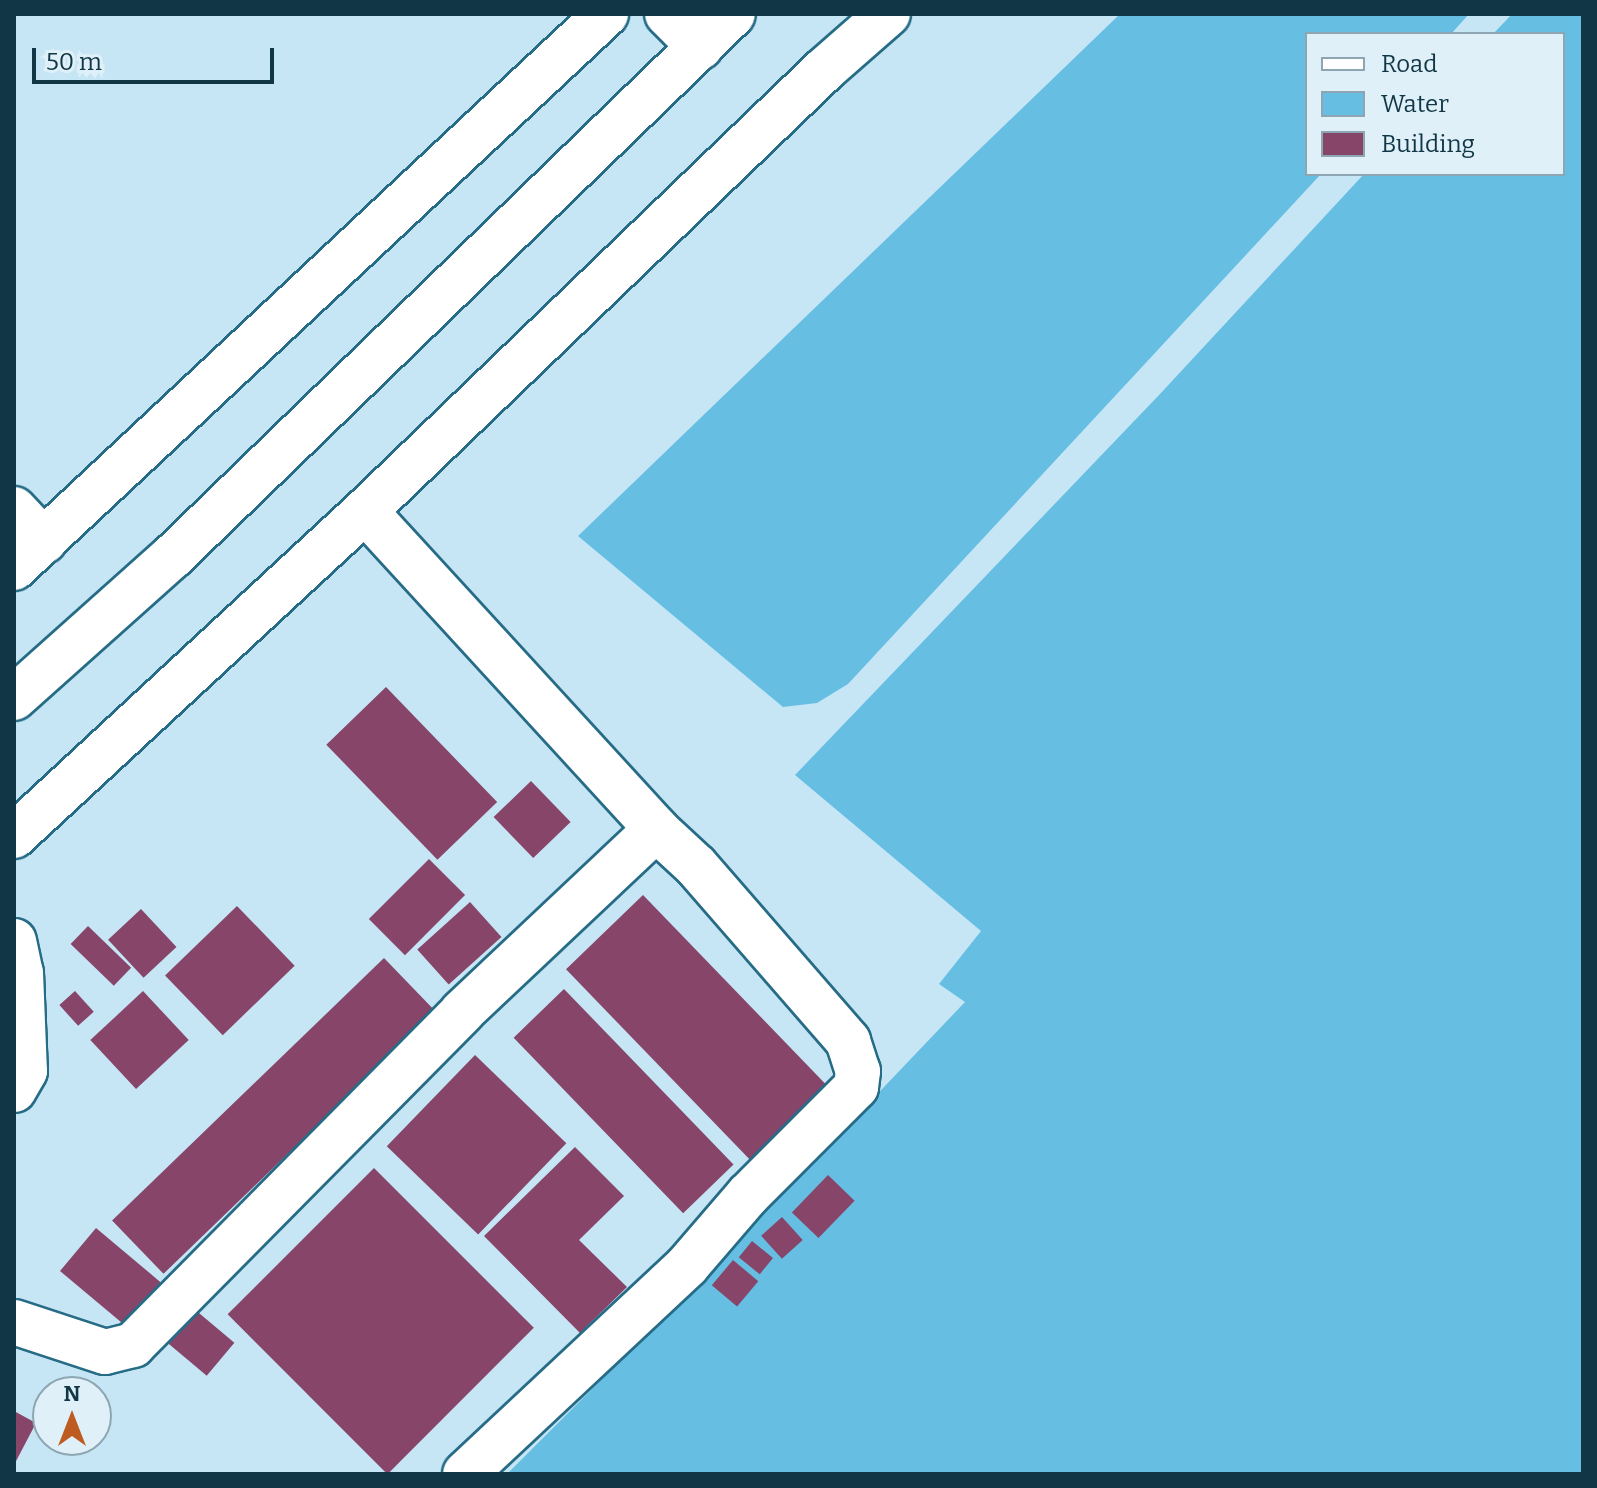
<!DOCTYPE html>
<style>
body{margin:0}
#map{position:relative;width:1597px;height:1488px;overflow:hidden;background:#c6e6f5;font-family:Bitter,serif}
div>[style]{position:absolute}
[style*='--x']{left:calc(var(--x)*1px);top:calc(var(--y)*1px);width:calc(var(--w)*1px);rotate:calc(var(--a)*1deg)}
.water>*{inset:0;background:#66bfe3}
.building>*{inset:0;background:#864569;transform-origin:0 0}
.roads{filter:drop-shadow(2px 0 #276c86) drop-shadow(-2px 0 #276c86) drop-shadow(0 2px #276c86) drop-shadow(0 -2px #276c86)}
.minor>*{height:44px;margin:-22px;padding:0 22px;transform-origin:22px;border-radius:22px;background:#fff}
span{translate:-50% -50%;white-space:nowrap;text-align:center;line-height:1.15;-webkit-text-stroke:8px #e0f0f8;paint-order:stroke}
.frame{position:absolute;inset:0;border:16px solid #113746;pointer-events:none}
.legend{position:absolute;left:1305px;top:32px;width:260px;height:144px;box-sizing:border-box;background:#e0f0f8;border:2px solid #8da6b1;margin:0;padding:10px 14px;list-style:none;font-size:24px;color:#113746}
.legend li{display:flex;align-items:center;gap:16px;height:40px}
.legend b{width:40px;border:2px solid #8da6b1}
.north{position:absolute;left:32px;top:1376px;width:80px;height:80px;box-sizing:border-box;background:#e0f0f8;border:2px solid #8da6b1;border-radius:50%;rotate:0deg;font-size:22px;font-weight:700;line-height:32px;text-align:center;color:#113746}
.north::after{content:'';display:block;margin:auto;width:28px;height:36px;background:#bd5b20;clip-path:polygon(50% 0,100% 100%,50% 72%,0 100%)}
.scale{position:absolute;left:32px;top:48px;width:242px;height:36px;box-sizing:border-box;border:4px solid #113746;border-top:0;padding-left:10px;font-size:24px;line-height:28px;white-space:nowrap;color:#113746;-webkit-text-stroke:6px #e0f0f8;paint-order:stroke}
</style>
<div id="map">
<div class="water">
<div style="clip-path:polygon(1120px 14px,1469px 14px,1451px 34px,1307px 34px,1307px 174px,1321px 174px,848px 684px,817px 703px,783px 707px,578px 536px)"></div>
<div style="clip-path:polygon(1512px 14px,1583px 14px,1583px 1474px,507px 1474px,682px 1299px,965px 1002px,939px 984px,981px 931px,795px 775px,1160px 394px,1364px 174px,1563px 174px,1563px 34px,1493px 34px)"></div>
</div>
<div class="building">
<div style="left:386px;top:687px;width:160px;height:83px;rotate:46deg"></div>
<div style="left:531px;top:781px;width:57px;height:52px;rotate:46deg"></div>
<div style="left:429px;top:859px;width:51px;height:85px;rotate:45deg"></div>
<div style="left:643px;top:895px;width:270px;height:107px;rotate:46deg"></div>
<div style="left:470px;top:902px;width:47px;height:71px;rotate:48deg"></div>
<div style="left:237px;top:906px;width:83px;height:100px;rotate:46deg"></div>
<div style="left:141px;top:909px;width:52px;height:45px;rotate:47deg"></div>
<div style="left:88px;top:926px;width:60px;height:25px;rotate:44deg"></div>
<div style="left:384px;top:958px;width:74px;height:378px;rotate:46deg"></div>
<div style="left:564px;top:989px;width:244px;height:70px;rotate:46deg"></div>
<div style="left:75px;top:991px;width:28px;height:21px;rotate:48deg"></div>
<div style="left:143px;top:991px;width:67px;height:72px;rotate:47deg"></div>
<div style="left:475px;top:1055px;width:127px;height:127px;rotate:44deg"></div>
<div style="clip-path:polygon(575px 1147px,624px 1196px,579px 1240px,627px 1287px,580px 1333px,484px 1236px)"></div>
<div style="left:374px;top:1168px;width:226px;height:207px;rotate:45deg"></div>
<div style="left:828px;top:1175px;width:37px;height:52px;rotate:44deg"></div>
<div style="left:782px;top:1217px;width:31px;height:28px;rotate:48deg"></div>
<div style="left:96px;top:1228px;width:92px;height:56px;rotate:40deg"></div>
<div style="left:752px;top:1241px;width:27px;height:21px;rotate:39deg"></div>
<div style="left:733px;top:1260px;width:33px;height:33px;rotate:40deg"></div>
<div style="left:193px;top:1308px;width:54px;height:43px;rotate:40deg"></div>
<div style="clip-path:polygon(14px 1411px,36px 1423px,14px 1465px)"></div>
</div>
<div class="roads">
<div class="minor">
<div style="--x:667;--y:14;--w:47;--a:45"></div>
<div style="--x:14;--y:509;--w:44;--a:46.8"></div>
<div style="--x:365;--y:511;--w:431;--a:47.5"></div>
<div style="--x:656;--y:829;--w:54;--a:42.8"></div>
<div style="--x:696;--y:866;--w:232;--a:49"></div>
<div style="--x:848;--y:1041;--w:32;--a:72"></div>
<div style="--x:858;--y:1071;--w:16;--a:97"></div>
<div style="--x:856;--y:1087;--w:153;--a:135"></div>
<div style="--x:748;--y:1195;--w:94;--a:130.7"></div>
<div style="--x:687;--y:1266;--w:304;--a:136.9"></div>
<div style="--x:14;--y:568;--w:811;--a:-43.1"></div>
<div style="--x:14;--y:698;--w:213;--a:-41.8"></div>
<div style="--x:173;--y:556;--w:779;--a:-44.06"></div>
<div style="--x:14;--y:836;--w:478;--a:-42.8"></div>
<div style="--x:365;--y:511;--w:637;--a:-43.85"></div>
<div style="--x:824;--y:70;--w:85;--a:-41.2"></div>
<div style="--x:14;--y:941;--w:33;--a:78"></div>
<div style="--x:21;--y:973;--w:98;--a:87.7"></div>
<div style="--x:25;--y:1071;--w:22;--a:120"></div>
<div style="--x:14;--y:1322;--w:96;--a:18.2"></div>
<div style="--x:105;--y:1352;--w:29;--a:-14"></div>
<div style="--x:133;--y:1345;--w:468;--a:-45.3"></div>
<div style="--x:462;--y:1012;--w:267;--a:-43.3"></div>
</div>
</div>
<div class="frame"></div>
<ul class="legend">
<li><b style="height:10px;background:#fff"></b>Road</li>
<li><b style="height:22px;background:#66bfe3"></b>Water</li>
<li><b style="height:22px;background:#864569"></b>Building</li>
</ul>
<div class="north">N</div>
<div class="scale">50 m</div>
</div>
